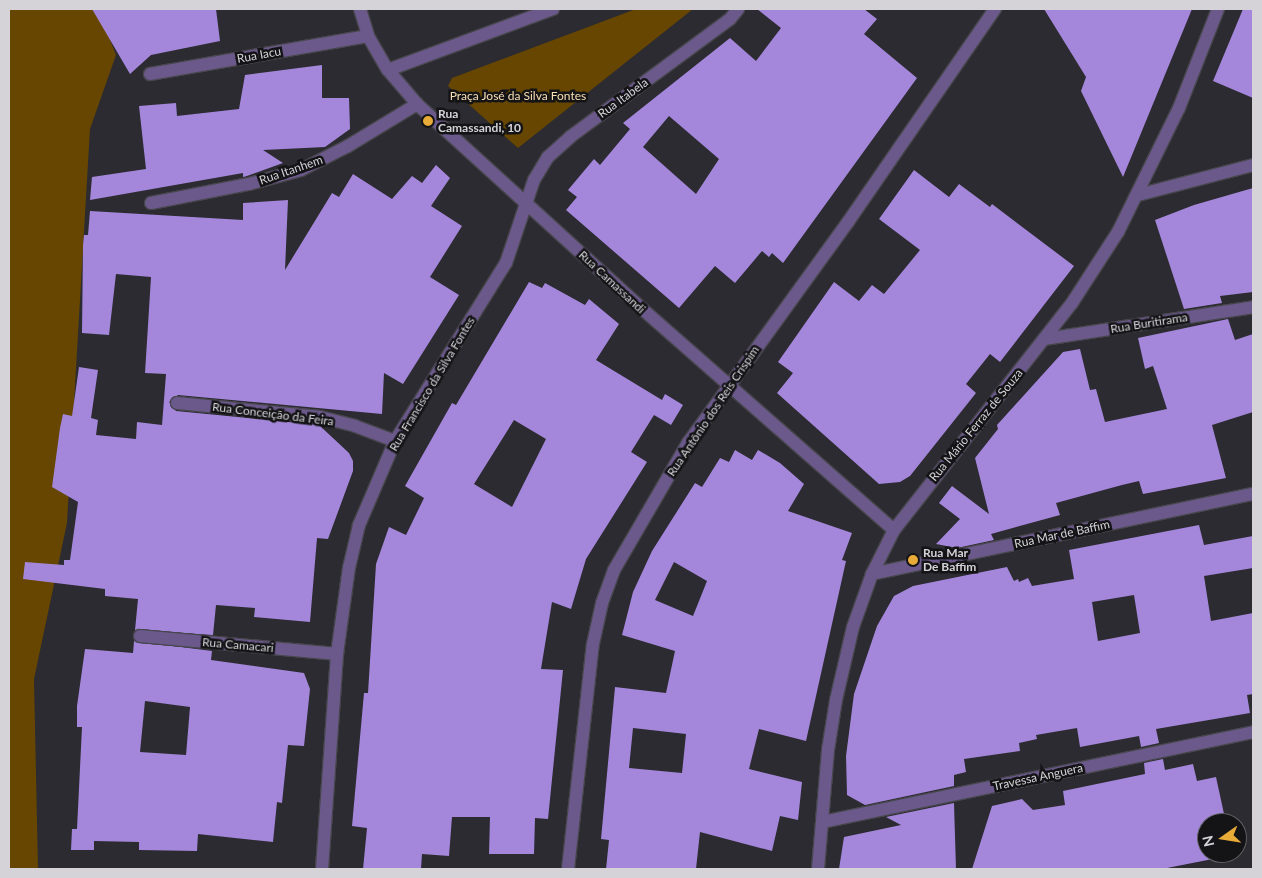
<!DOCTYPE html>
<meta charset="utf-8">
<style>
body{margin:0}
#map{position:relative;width:1262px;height:878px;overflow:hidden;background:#2c2b31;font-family:Lato,sans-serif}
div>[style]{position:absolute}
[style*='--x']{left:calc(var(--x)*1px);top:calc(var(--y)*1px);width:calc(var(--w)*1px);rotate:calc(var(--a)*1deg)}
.green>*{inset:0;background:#664600}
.building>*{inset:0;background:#a487da}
.roads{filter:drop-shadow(1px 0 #47464c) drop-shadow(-1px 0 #47464c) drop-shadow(0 1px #47464c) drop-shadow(0 -1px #47464c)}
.minor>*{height:12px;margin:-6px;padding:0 6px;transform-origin:6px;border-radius:6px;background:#6b598c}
.dots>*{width:14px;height:14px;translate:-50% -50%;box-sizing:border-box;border:2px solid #141416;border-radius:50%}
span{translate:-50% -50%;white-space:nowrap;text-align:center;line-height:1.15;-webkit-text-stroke:5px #141416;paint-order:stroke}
.street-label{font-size:12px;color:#d5d3d8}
.park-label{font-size:12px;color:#f9dfb6}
.poi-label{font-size:12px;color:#d5d3d8;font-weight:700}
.left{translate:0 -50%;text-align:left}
.frame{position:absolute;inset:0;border:10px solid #d5d3d8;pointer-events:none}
.north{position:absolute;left:1197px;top:813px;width:50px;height:50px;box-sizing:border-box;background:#141416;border:1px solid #616064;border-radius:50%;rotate:257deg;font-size:14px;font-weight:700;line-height:20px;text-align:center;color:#d5d3d8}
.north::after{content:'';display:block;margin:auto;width:18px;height:22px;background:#e8ab37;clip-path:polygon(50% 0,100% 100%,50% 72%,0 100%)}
</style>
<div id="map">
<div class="green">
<div style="clip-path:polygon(9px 9px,98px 9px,116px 55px,90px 129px,67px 523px,34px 679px,38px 869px,9px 869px)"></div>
<div style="clip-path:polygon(636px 9px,693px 9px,518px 148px,448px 86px,452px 78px)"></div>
</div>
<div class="building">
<div style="clip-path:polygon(92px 9px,216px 9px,220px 41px,151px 55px,130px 74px)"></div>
<div style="clip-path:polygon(evenodd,757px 9px,864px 9px,877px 19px,864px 34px,917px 78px,783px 263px,772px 253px,769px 257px,762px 251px,735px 283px,715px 266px,679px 308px,566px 210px,577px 197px,568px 190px,594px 159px,600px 165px,630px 129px,623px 123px,730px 38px,756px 61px,781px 28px,757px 9px,669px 116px,719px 159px,696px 194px,643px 147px,669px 116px)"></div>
<div style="clip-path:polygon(1044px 9px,1192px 9px,1123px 177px,1081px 91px,1086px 77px)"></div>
<div style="clip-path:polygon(1243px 9px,1253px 9px,1253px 98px,1213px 81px)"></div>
<div style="clip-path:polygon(322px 65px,322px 98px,349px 98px,350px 129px,325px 147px,263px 150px,283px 163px,247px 176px,243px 177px,243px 173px,90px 200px,92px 177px,146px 169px,139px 106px,176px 103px,177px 116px,239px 109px,245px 75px)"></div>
<div style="clip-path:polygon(436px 165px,450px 178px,431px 206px,462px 226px,430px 277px,459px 295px,403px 384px,384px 373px,382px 414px,178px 395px,169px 402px,176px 411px,319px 425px,349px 453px,353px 461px,353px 471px,328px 539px,317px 538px,310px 622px,254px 617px,255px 608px,216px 605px,213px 635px,135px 630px,138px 599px,105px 596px,105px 589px,23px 579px,25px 562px,64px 565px,64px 560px,70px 560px,78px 502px,52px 487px,60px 428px,63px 414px,72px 416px,79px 367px,98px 370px,91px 418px,98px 420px,96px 435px,136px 439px,137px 422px,162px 425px,166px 374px,145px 373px,151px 277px,116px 274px,109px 335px,82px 333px,83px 245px,84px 235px,88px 235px,90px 211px,243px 220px,243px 203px,288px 200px,285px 270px,332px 193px,339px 197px,353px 174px,392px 199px,412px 176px,422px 183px)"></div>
<div style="clip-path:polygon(914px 170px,949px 197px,959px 184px,990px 207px,992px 204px,1074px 266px,1000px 362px,990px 354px,966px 384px,976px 393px,910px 476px,900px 482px,879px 484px,777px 393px,793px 373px,778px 362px,834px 282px,859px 301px,872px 285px,884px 294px,920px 250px,879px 219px)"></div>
<div style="clip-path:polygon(1253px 188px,1253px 292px,1220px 296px,1222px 303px,1184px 309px,1155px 220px,1194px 205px)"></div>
<div style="clip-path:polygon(evenodd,529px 282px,542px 288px,545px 283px,585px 305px,589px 299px,619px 324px,596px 360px,662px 400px,665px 394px,683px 405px,671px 425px,654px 415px,631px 452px,647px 462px,586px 559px,571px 609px,552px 602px,541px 669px,563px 670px,548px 819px,535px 818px,534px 854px,489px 854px,490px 817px,452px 817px,449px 856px,422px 854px,421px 869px,363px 869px,367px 828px,352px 826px,364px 693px,368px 693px,376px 564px,389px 527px,406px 535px,424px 498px,405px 486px,452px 403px,456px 405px,529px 282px,514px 420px,546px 439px,512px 507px,474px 484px,514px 420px)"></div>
<div style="clip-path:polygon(1228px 319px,1235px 340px,1253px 334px,1253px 412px,1212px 425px,1226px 478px,1143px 494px,1139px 481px,1122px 485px,1056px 503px,1060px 515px,991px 534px,994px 540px,957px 548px,936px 544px,960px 519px,939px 503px,952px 486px,989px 514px,975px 458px,998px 429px,997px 425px,1063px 352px,1080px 349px,1090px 390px,1096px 389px,1105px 422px,1167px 409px,1153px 366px,1145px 369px,1138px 338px)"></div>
<div style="clip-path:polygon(evenodd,735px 450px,752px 460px,758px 450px,780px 463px,804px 484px,788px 511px,852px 533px,842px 560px,846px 561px,806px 741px,759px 729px,749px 769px,802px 782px,798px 820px,780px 816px,772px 851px,700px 832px,696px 869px,606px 869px,609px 840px,601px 839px,615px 687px,666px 693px,675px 651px,622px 635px,633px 592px,652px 551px,695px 483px,702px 487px,720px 458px,729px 462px,735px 450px,674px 562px,707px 581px,693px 616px,655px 600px,674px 562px,735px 450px,633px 728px,686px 734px,682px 773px,629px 768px,633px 728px)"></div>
<div style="clip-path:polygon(evenodd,1199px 525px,1204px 545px,1253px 536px,1253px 568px,1204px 576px,1211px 621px,1253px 613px,1253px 694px,1247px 695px,1250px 713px,1156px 729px,1159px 743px,1141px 747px,1139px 736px,1080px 747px,1077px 728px,1036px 735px,1037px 739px,1019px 743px,1020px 751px,964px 759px,966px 772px,954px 775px,954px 786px,865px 805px,847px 795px,846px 756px,854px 694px,877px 626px,894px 596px,913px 586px,1007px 567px,1014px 581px,1018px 579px,1019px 582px,1028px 578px,1032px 586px,1074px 579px,1069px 550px,1199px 525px,1134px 595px,1140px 633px,1098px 641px,1092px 602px,1134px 595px)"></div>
<div style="clip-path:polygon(evenodd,134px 641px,212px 651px,211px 660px,304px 673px,310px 689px,304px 746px,288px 745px,282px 803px,277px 802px,273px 842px,198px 834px,197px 851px,139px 850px,139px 842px,94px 841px,94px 850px,71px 850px,72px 829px,77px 829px,82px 727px,77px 727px,77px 706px,85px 649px,133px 653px,134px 641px,145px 701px,190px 707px,186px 755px,140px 752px,145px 701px)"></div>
<div style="clip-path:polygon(1163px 759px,1165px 770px,1193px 764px,1197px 781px,1216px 777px,1226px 823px,1207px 823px,1207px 853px,1233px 855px,1162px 869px,972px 869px,992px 806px,1022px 799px,1033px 810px,1065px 805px,1063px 791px,1145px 774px,1144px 763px)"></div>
<div style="clip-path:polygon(954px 803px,956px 869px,839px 869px,844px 837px,901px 825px,886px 817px)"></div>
</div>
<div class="roads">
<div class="minor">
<div style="--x:360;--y:9;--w:28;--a:73"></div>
<div style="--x:368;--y:36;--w:39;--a:60"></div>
<div style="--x:388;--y:70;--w:45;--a:49.5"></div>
<div style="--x:417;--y:104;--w:302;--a:42.3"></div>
<div style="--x:640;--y:307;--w:338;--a:41.3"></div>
<div style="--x:388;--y:70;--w:176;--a:-20.3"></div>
<div style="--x:150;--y:74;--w:221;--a:-9.9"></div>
<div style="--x:1138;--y:195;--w:119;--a:-14.6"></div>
<div style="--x:151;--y:203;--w:100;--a:-11"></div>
<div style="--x:249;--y:184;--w:54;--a:-15.1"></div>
<div style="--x:301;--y:170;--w:53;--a:-27.1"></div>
<div style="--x:348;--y:146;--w:81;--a:-31.3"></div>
<div style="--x:1045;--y:339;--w:210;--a:-8.7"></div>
<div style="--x:177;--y:403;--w:144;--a:5.6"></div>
<div style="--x:320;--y:417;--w:36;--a:14"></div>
<div style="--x:355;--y:426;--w:43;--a:20.6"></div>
<div style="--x:872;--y:574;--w:389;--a:-11.9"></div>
<div style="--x:140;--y:636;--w:198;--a:5.2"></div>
<div style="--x:823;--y:822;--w:439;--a:-11.8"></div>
<div style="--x:322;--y:869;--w:216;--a:-86"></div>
<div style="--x:337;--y:654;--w:87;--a:-82.1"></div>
<div style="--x:349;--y:568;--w:44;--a:-76.9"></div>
<div style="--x:359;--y:525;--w:91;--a:-66.8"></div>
<div style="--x:395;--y:441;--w:210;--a:-58.1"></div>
<div style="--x:506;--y:263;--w:88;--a:-71.4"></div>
<div style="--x:534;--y:180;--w:27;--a:-59"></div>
<div style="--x:548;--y:157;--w:30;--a:-42"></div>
<div style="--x:570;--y:137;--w:199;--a:-36.4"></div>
<div style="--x:730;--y:19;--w:13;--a:-51"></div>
<div style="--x:568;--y:869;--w:226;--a:-83.7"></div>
<div style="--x:593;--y:644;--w:42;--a:-77.6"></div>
<div style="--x:602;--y:603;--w:35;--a:-70"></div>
<div style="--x:614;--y:570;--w:147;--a:-59.8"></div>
<div style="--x:688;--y:443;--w:273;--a:-54.1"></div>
<div style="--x:848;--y:222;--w:259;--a:-55.4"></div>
<div style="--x:818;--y:869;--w:119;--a:-85.2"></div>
<div style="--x:828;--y:750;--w:51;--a:-80.9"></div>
<div style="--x:836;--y:700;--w:75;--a:-76.9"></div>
<div style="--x:853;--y:627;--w:56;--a:-70.3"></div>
<div style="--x:872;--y:574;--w:49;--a:-63.4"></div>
<div style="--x:894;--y:530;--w:288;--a:-51.9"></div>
<div style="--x:1072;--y:303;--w:85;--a:-57.1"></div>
<div style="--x:1118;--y:232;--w:138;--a:-63.8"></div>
<div style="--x:1179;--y:108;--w:106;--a:-68.5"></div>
</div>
</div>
<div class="dots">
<div style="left:428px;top:121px;background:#e8ab37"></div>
<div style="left:913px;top:560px;background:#e8ab37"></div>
</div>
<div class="street-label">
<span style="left:259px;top:55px;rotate:-10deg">Rua Iacu</span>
<span style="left:623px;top:98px;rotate:-36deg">Rua Itabela</span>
<span style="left:291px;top:170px;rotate:-19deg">Rua Itanhem</span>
<span style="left:612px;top:282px;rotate:43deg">Rua Camassandi</span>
<span style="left:1149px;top:323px;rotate:-9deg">Rua Buritirama</span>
<span style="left:432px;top:384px;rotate:-59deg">Rua Francisco da Silva Fontes</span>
<span style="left:713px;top:411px;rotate:-56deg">Rua Antônio dos Reis Crispim</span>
<span style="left:273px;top:414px;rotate:7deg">Rua Conceição da Feira</span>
<span style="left:976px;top:425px;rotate:-51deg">Rua Mário Ferraz de Souza</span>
<span style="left:1062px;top:534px;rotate:-12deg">Rua Mar de Baffim</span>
<span style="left:238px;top:645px;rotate:5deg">Rua Camacari</span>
<span style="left:1038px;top:777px;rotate:-12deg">Travessa Anguera</span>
</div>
<div class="park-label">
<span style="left:518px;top:96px">Praça José da Silva Fontes</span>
</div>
<div class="poi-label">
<span class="left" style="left:438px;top:121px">Rua<br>Camassandi, 10</span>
<span class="left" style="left:923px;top:560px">Rua Mar<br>De Baffim</span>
</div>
<div class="frame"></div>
<div class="north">N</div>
</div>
